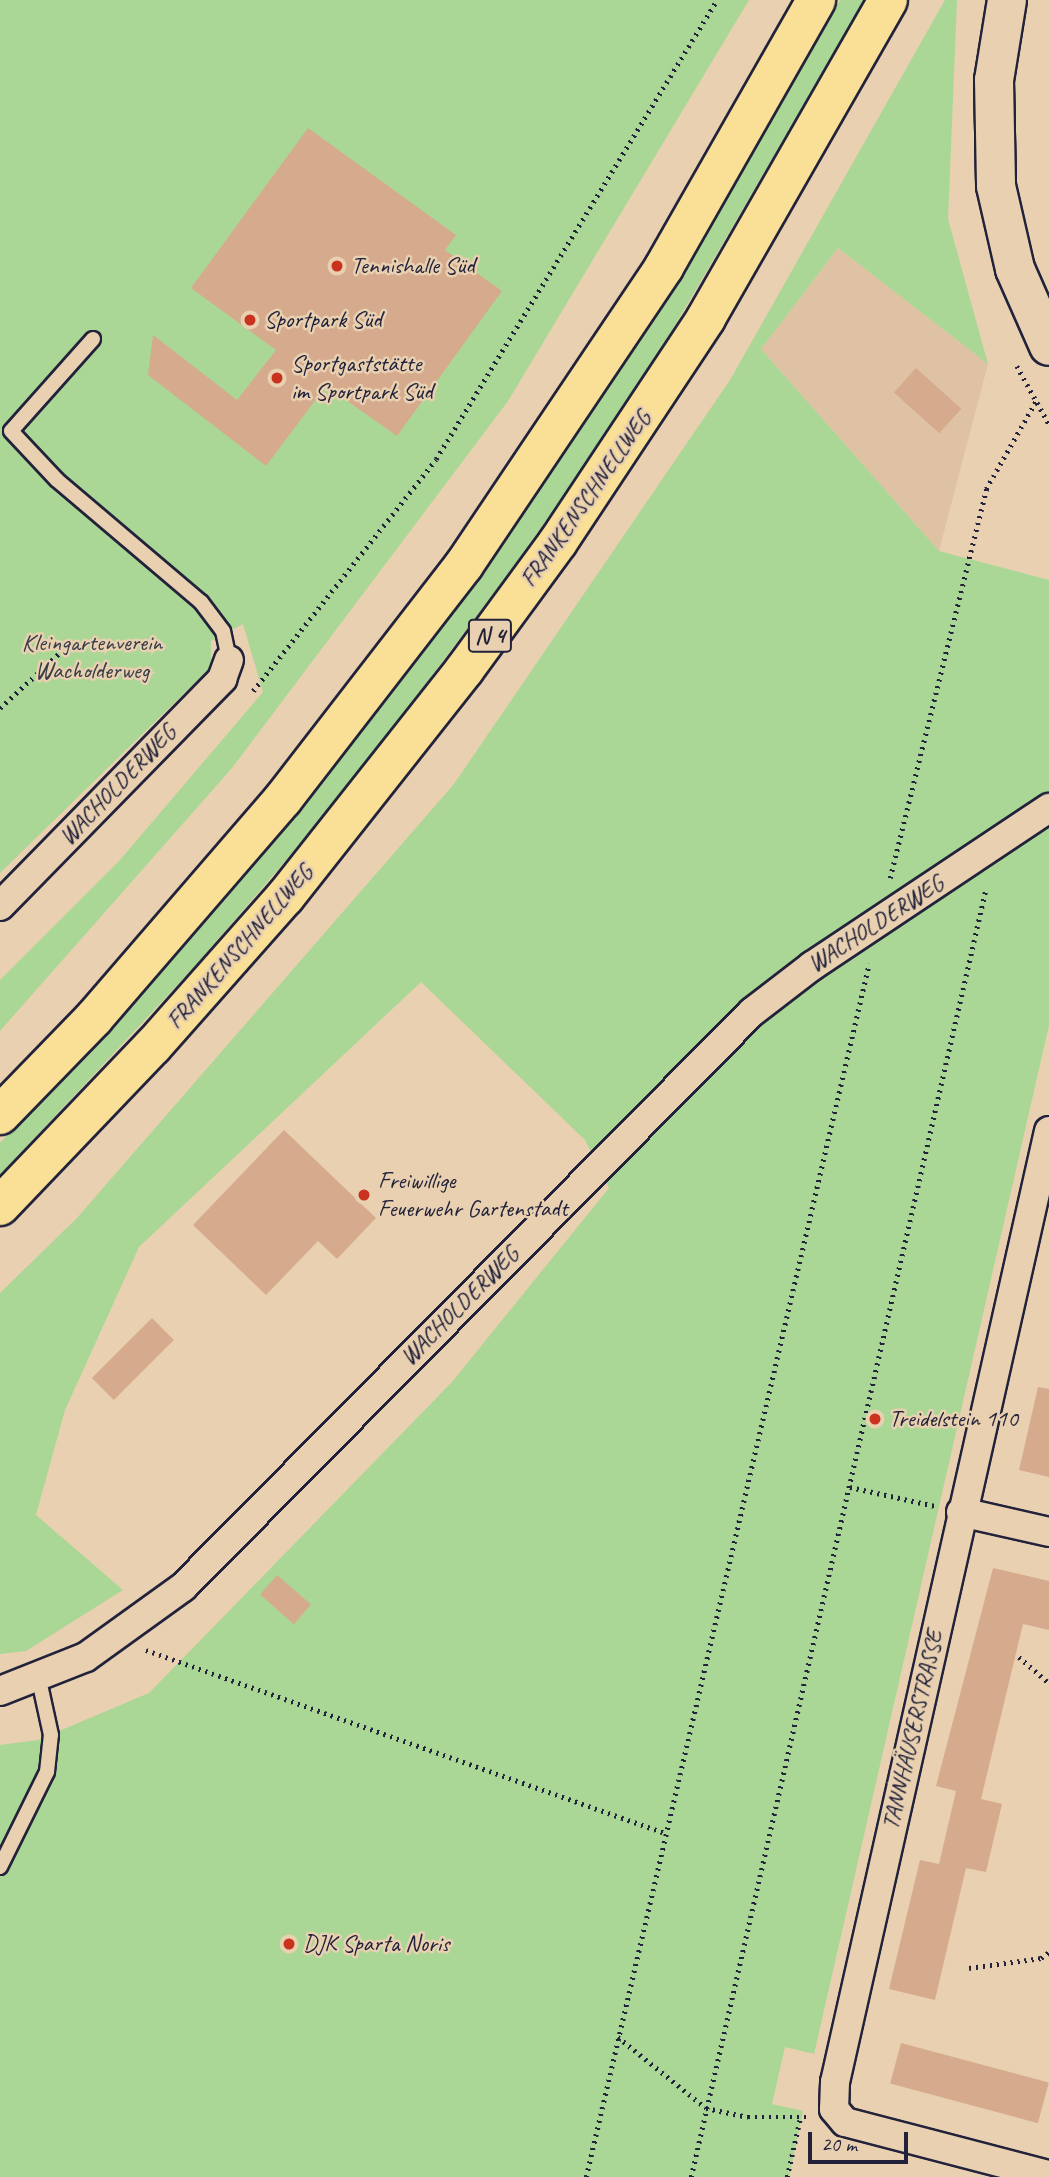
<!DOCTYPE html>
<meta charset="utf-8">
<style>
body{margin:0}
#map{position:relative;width:1049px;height:2177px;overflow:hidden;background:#e8d0b0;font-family:Caveat,sans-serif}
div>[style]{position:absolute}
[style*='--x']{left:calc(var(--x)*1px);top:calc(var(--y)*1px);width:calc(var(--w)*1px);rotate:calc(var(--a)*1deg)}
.built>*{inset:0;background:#dfc2a4}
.green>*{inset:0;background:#aad796}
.building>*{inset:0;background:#d6ab8d;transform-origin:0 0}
.path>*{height:4.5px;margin-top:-2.25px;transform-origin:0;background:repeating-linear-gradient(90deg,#22223b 0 2px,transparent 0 7px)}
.roads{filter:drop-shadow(2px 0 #22223b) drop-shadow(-2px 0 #22223b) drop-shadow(0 2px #22223b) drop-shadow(0 -2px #22223b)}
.service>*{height:14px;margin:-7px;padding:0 7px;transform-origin:7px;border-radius:7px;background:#e8d0b0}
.minor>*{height:28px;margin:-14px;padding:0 14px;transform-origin:14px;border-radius:14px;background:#e8d0b0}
.secondary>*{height:38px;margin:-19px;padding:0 19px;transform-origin:19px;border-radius:19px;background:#e8d0b0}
.trunk>*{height:38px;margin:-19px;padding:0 19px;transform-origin:19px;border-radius:19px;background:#fadf96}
.dots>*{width:19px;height:19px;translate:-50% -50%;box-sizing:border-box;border:4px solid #e8d0b0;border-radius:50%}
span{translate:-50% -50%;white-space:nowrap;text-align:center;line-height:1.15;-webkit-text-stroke:5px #e8d0b0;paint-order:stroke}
.shield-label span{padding:2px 5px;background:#e8d0b0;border:2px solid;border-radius:5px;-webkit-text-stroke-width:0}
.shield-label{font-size:23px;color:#22223b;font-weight:700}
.poi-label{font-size:24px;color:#22223b}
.left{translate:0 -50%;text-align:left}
.street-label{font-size:24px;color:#22223b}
.park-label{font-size:24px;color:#363d49}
.scale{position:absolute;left:808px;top:2132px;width:100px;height:32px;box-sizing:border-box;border:4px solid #22223b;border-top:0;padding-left:9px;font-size:21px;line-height:24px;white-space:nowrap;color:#22223b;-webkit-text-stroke:5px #e8d0b0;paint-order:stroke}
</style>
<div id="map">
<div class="built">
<div style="clip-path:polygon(838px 248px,988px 364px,939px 551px,761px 349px)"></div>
</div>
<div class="green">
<div style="clip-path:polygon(0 0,749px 0,508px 401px,232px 768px,0 1031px,0 980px,120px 860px,263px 692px,243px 624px,211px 641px,211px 667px,0 873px)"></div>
<div style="clip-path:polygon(840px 0,865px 0,629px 404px,516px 563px,353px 782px,196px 965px,0 1175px,0 1143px,177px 951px,332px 769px,497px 551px,722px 205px)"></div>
<div style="clip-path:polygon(945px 0,957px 0,948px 219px,988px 364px,838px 248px,761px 349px,939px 551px,1049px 580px,1049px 1025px,814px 2054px,785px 2047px,772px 2104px,803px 2111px,789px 2177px,0 2177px,0 1745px,38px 1740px,149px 1693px,452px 1382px,609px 1188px,585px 1140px,421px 982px,139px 1247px,65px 1410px,36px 1515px,123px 1590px,26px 1651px,0 1654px,0 1293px,77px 1218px,454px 784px,730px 380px)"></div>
</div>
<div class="building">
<div style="clip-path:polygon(308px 128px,456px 235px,445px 250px,502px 291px,397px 436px,326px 386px,266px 466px,148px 375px,153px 335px,237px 400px,276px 350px,191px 288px)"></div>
<div style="left:916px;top:368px;width:61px;height:33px;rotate:42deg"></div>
<div style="clip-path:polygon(284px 1130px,376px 1218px,337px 1259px,318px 1241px,266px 1295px,193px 1225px)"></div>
<div style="left:152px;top:1318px;width:31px;height:85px;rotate:45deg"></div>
<div style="clip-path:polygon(1038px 1387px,1049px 1389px,1049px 1477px,1019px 1470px)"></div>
<div style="clip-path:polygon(993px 1568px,1049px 1581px,1049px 1630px,1023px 1624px,981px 1799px,1002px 1804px,986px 1872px,966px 1868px,935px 2000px,889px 1989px,920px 1860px,939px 1864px,956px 1791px,936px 1786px)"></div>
<div style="left:277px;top:1575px;width:45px;height:26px;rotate:41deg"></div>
<div style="left:901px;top:2043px;width:153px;height:42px;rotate:15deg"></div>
</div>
<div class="path">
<div style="--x:1017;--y:366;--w:66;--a:61.1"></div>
<div style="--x:253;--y:691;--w:295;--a:-51.7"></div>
<div style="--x:436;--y:459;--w:538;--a:-58.53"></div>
<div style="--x:0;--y:708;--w:94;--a:-42.8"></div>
<div style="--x:890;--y:878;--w:401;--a:-76.1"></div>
<div style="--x:986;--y:489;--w:101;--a:-60.4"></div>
<div style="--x:850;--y:1487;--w:87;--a:12.6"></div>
<div style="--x:146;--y:1650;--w:550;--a:19.42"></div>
<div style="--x:1019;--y:1657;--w:40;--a:41"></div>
<div style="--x:969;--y:1968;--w:73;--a:-7.9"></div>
<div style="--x:1041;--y:1958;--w:10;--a:-37"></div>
<div style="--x:618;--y:2037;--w:113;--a:38.9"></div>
<div style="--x:706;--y:2108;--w:43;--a:12.1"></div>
<div style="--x:748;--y:2117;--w:59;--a:0"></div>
<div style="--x:586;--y:2177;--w:1246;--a:-76.87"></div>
<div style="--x:691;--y:2177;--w:1322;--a:-77.11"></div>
<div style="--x:787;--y:2177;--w:59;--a:-77.4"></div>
</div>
<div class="roads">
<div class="service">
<div style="--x:93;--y:339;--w:123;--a:131.7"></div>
<div style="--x:11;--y:431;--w:67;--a:46.8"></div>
<div style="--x:57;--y:480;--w:189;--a:40.3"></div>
<div style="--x:201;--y:602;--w:36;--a:53"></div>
<div style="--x:223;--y:631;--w:30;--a:78"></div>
<div style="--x:0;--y:1867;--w:106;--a:-63.7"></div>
<div style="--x:47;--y:1772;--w:37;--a:-84"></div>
<div style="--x:51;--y:1735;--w:56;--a:-102.3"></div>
</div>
<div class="minor">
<div style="--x:0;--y:906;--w:318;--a:-45.6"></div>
<div style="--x:222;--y:679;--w:20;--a:-70"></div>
<div style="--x:1049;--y:1131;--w:975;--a:102.68"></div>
<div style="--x:835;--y:2082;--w:27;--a:92"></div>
<div style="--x:834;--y:2109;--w:17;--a:50"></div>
<div style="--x:845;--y:2122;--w:211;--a:14.6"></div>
<div style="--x:961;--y:1512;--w:90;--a:12.8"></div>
<div style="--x:0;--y:1691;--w:92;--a:-21.6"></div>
<div style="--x:86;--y:1657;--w:120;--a:-35.8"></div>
<div style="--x:183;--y:1587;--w:809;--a:-45.3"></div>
<div style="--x:752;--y:1012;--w:76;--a:-37.5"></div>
<div style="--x:812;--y:966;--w:285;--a:-33.7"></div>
</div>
<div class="secondary">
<div style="--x:1007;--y:0;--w:81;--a:99.2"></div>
<div style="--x:994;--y:80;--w:106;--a:88.9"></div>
<div style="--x:996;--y:186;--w:85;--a:77.1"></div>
<div style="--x:1015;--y:269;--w:84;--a:66.2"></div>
</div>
<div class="trunk">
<div style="--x:0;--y:1115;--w:135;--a:-45.9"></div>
<div style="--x:94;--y:1018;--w:289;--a:-49.2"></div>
<div style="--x:283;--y:799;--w:296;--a:-52.3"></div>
<div style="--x:464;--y:565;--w:359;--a:-56.1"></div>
<div style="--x:664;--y:267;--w:307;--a:-60.3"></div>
<div style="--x:0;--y:1206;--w:221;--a:-46.3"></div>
<div style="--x:153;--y:1046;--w:199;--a:-48.5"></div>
<div style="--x:285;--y:897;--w:290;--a:-51.7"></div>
<div style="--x:465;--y:669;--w:157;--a:-53.8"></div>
<div style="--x:558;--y:542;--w:268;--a:-56.5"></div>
<div style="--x:706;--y:318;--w:366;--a:-60.2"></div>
</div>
</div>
<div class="dots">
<div style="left:337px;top:266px;background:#c8321e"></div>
<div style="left:250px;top:320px;background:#c8321e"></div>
<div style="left:277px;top:378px;background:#c8321e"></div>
<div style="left:364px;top:1195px;background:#c8321e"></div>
<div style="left:875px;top:1419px;background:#c8321e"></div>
<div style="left:289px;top:1944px;background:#c8321e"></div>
</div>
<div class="shield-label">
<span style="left:490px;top:636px">N 4</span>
</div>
<div class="poi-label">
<span class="left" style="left:351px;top:266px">Tennishalle Süd</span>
<span class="left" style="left:264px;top:320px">Sportpark Süd</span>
<span class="left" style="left:291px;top:378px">Sportgaststätte<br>im Sportpark Süd</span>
<span class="left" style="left:378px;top:1195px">Freiwillige<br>Feuerwehr Gartenstadt</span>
<span class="left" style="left:889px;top:1419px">Treidelstein 110</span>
<span class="left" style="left:303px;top:1944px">DJK Sparta Noris</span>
</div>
<div class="street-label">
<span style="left:586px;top:499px;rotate:-55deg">FRANKENSCHNELLWEG</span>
<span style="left:118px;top:785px;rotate:-46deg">WACHOLDERWEG</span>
<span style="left:876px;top:924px;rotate:-33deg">WACHOLDERWEG</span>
<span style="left:240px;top:947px;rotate:-49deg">FRANKENSCHNELLWEG</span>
<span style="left:460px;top:1306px;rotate:-45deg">WACHOLDERWEG</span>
<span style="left:913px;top:1730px;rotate:-77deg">TANNHÄUSERSTRASSE</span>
</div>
<div class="park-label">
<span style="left:92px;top:657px">Kleingartenverein<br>Wacholderweg</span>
</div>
<div class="scale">20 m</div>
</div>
